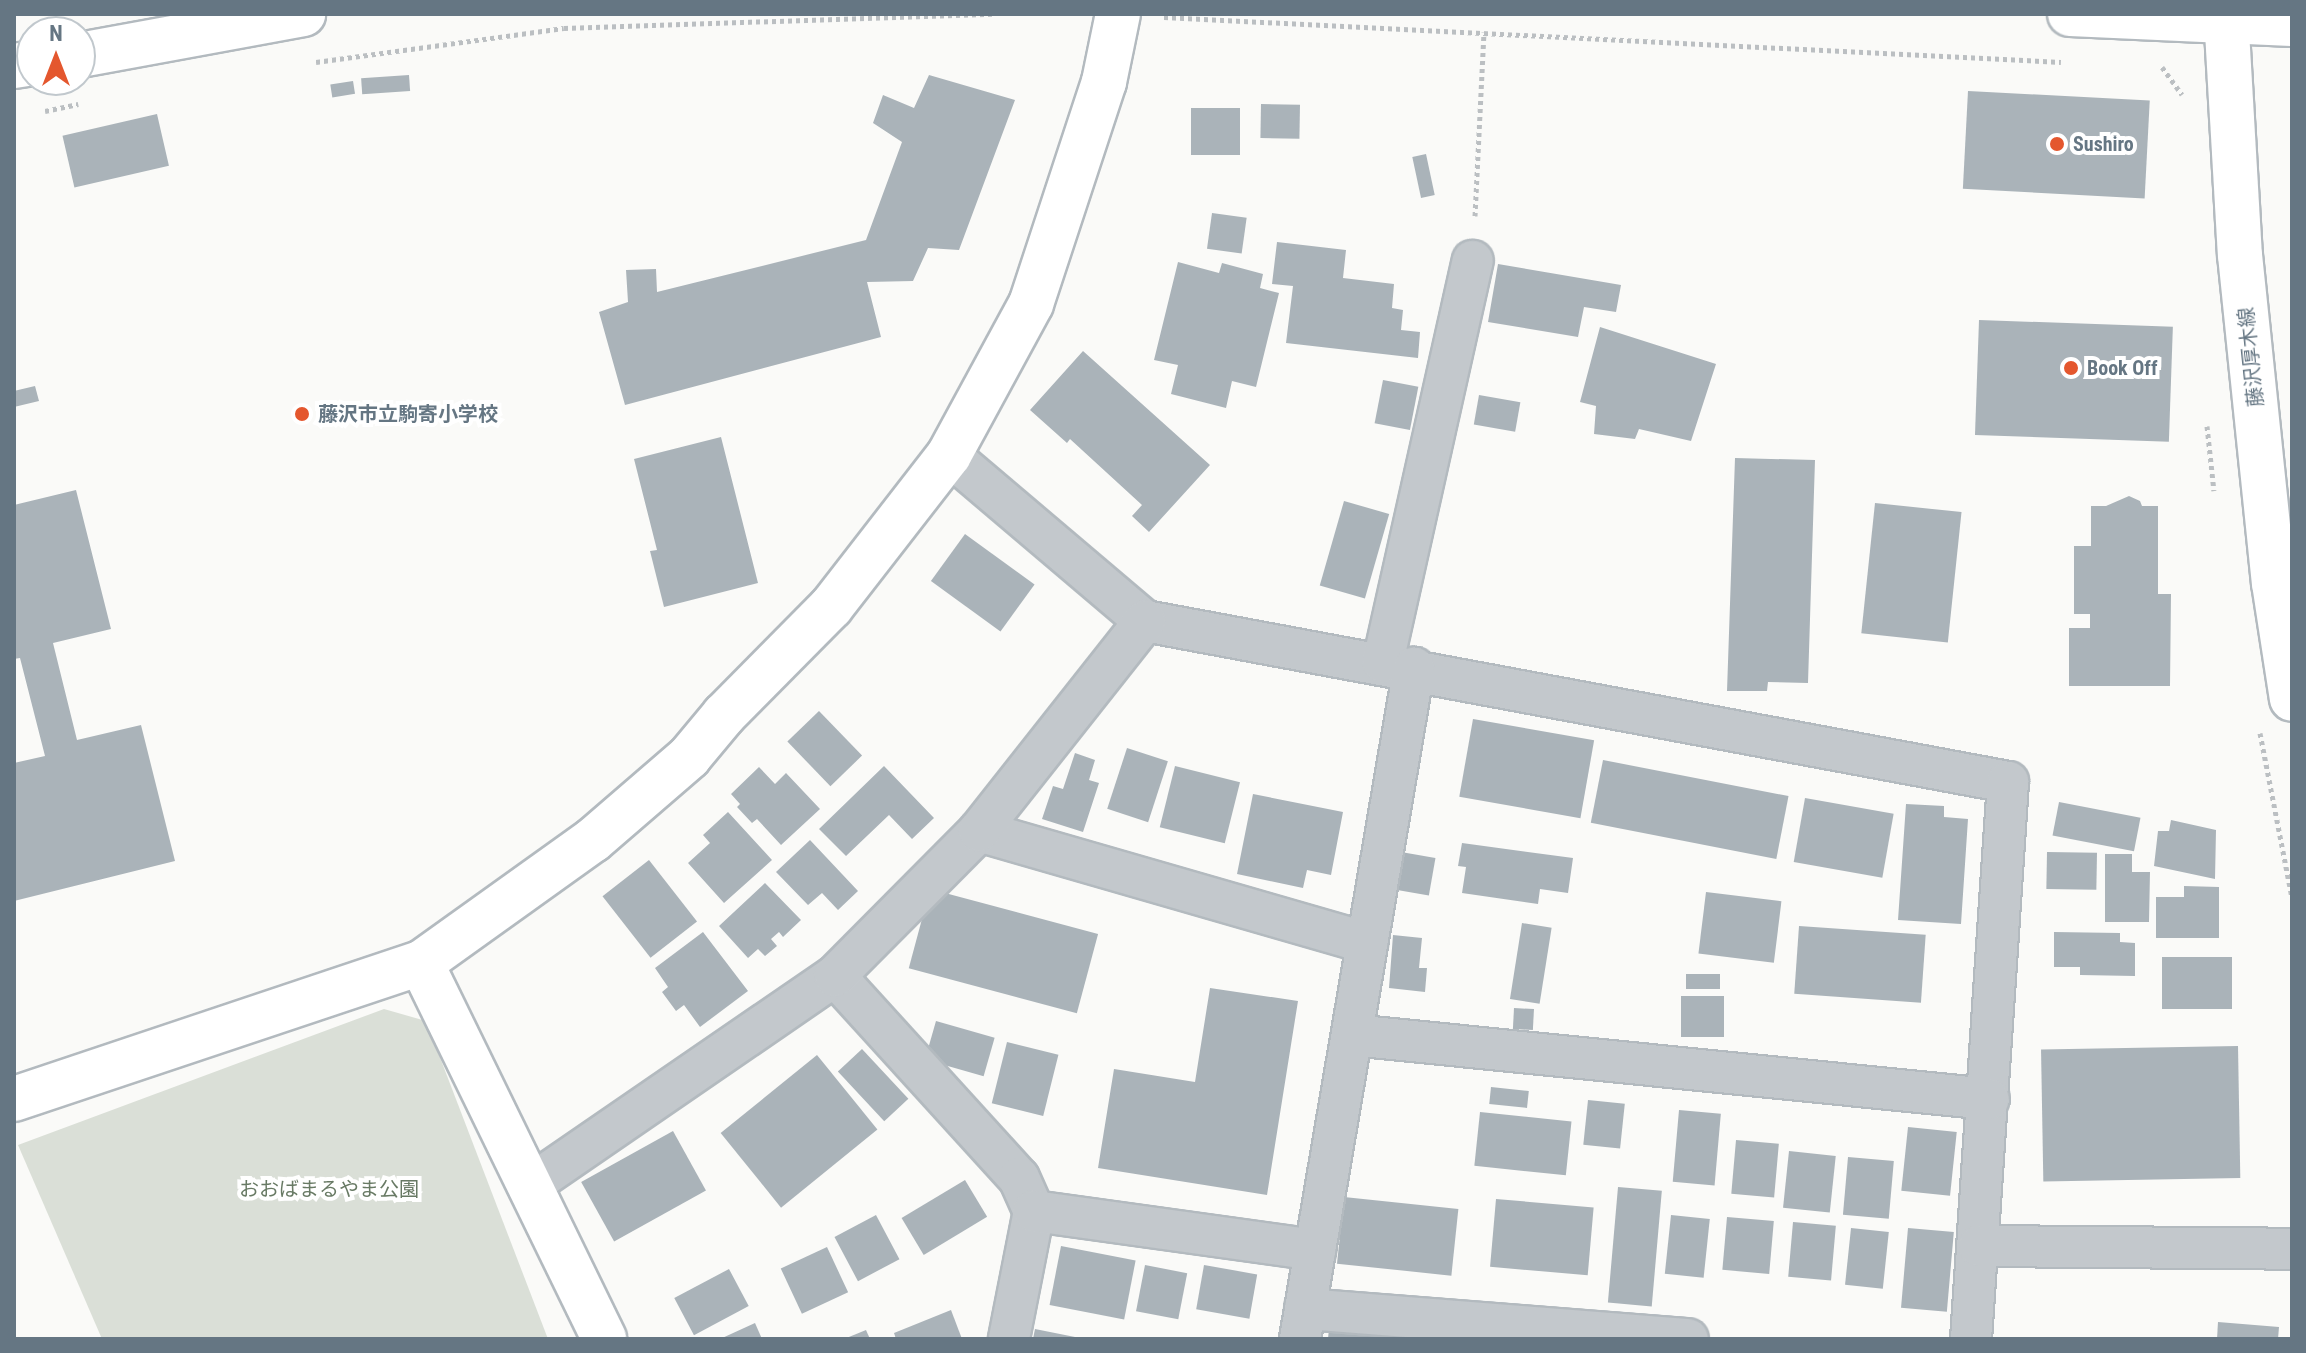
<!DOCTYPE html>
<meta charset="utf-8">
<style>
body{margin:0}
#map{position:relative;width:2306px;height:1353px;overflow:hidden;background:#fafaf8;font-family:"Roboto Condensed","Noto Sans JP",sans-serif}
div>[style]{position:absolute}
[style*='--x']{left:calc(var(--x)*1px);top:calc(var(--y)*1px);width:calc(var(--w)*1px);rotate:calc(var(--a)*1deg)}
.green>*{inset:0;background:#dadfd7}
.building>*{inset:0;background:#aab3b9;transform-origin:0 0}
.path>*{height:5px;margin-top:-2.5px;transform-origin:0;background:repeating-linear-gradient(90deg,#bbbfc2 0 4px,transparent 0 8px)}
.roads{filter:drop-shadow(2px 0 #b3babf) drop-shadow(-2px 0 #b3babf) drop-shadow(0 2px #b3babf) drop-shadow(0 -2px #b3babf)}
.street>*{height:40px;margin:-20px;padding:0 20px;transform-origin:20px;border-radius:20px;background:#c3c8cc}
.secondary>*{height:44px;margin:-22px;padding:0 22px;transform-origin:22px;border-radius:22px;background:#fff}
.primary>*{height:44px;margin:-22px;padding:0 22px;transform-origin:22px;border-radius:22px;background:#fff}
.dots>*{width:22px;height:22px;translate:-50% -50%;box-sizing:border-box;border:4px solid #fff;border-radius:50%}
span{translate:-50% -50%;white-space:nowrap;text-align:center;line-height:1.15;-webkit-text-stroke:8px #fff;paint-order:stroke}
.poi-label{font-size:20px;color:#657683;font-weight:700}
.left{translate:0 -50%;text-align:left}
.street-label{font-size:20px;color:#657683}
.park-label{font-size:20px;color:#687a64}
.frame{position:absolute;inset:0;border:16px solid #657683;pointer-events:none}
.north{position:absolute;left:16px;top:16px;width:80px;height:80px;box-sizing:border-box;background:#fff;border:2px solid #c1c8cd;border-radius:50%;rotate:0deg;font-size:22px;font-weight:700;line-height:32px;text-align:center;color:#657683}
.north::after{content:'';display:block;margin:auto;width:28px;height:36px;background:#e4572e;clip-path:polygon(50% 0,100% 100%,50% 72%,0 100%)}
</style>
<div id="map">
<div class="green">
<div style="clip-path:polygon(384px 1009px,426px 1021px,548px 1339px,102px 1339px,18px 1145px)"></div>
</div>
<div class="building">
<div style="left:409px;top:75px;width:16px;height:48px;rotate:86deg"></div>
<div style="clip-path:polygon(929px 75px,1015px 100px,959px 250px,928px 248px,913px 281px,867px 282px,881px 337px,625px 405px,599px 312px,628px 302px,626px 270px,656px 269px,657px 292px,866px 240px,902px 142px,873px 123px,883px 95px,914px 108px)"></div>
<div style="left:353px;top:81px;width:13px;height:23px;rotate:81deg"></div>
<div style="left:1968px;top:91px;width:182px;height:98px;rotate:3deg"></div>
<div style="left:1261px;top:104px;width:39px;height:34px;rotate:1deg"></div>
<div style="left:1191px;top:108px;width:49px;height:47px"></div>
<div style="left:157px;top:114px;width:53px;height:97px;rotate:77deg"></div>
<div style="left:1426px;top:154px;width:42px;height:14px;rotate:78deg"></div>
<div style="left:1212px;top:213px;width:35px;height:36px;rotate:8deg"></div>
<div style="clip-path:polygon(1277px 242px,1346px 250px,1343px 278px,1394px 284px,1392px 308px,1403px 310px,1401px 330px,1420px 332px,1418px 358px,1286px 343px,1293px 286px,1272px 284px)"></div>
<div style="clip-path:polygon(1178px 262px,1219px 273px,1222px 263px,1263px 274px,1260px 288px,1279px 293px,1256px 387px,1232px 381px,1226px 408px,1171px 394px,1178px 365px,1154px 360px)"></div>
<div style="clip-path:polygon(1498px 264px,1621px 285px,1616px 312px,1584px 307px,1578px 337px,1488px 322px)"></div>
<div style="left:1979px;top:320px;width:194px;height:115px;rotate:2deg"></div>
<div style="clip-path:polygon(1600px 327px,1716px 364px,1691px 441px,1639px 429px,1635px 439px,1594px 434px,1596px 406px,1580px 402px)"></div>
<div style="clip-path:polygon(1083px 351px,1210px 465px,1149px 532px,1132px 516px,1142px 505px,1070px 439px,1067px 443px,1030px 410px)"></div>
<div style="left:1383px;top:380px;width:36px;height:44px;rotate:11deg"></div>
<div style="clip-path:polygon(35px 386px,39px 401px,14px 407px,14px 391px)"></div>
<div style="left:1479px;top:395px;width:42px;height:30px;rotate:10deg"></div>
<div style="clip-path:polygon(721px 437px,758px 583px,664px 607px,650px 551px,657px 550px,634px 459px)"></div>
<div style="clip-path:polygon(1735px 458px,1815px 460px,1808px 683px,1768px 682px,1767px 691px,1727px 691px)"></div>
<div style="clip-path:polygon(76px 490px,111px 629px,53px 643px,77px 740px,141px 725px,175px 861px,14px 901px,14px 763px,45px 756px,20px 658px,14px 659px,14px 505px)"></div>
<div style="clip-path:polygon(2129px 496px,2140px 501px,2142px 506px,2158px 506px,2158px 594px,2171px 594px,2170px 686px,2069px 686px,2069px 628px,2090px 628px,2090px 614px,2074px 614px,2074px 546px,2091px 546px,2091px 506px,2106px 506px)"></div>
<div style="left:1344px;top:501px;width:47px;height:88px;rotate:16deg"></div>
<div style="left:1875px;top:503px;width:87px;height:131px;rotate:6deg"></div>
<div style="left:965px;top:534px;width:86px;height:58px;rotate:36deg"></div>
<div style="left:819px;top:711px;width:62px;height:44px;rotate:46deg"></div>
<div style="left:1473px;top:719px;width:123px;height:79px;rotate:10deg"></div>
<div style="left:1127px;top:748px;width:43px;height:64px;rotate:18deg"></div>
<div style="clip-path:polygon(1075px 753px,1095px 760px,1089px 780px,1099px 783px,1083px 832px,1042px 819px,1053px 786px,1063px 789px)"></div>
<div style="left:1603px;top:760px;width:189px;height:64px;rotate:11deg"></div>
<div style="clip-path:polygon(884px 766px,934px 818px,912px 839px,889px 815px,846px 856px,819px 829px)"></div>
<div style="left:1175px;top:766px;width:67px;height:63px;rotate:14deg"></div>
<div style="clip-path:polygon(759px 767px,775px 784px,786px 773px,820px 809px,781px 845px,757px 819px,752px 823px,737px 807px,740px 804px,731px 794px)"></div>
<div style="clip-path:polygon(1253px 794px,1343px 812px,1331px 875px,1307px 870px,1303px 888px,1237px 874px)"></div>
<div style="left:1805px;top:798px;width:90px;height:65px;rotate:10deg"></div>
<div style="left:2059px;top:802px;width:83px;height:34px;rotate:11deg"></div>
<div style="clip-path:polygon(1906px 804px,1944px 806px,1944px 817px,1968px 819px,1961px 924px,1898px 920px)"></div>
<div style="clip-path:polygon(728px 812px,772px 860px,724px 903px,688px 863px,710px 843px,703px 835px)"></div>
<div style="clip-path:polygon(2171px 820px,2216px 830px,2215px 879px,2154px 866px,2158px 831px,2169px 831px)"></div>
<div style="clip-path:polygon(810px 840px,858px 891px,838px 910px,822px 893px,808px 905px,776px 872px)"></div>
<div style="clip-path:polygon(1462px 843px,1573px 858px,1568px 893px,1540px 889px,1538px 904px,1462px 893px,1466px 867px,1458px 866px)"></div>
<div style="left:1401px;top:852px;width:35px;height:38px;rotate:10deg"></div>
<div style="left:2047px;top:852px;width:50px;height:37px;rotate:1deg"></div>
<div style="clip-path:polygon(2105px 854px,2132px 854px,2132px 872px,2150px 872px,2149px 922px,2105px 922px)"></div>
<div style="left:649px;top:860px;width:78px;height:59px;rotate:52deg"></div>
<div style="clip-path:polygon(765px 883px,801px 920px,783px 937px,779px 932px,771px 939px,777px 946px,765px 956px,758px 949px,748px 958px,719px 926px)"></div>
<div style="clip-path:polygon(2184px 886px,2219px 887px,2219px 938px,2156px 938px,2156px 897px,2184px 897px)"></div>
<div style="left:930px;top:889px;width:174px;height:82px;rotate:15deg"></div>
<div style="left:1706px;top:892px;width:76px;height:62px;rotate:7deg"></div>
<div style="left:1522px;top:923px;width:30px;height:77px;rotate:9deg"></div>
<div style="left:1799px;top:926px;width:127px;height:68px;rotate:4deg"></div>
<div style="clip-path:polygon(703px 932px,748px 991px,700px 1027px,684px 1005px,676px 1011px,662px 992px,668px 987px,655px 968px)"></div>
<div style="clip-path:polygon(2054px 932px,2120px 933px,2120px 942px,2135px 943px,2135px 976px,2080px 975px,2080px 967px,2054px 967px)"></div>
<div style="clip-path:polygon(1393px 935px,1422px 938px,1419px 968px,1427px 968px,1425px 992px,1389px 988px)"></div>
<div style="left:2162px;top:957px;width:70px;height:52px"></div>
<div style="left:1686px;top:974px;width:34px;height:15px"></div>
<div style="clip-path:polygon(1210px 988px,1298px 1001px,1267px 1195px,1098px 1168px,1114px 1069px,1195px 1082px)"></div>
<div style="left:1681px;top:996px;width:43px;height:41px"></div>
<div style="left:1514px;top:1008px;width:20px;height:21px;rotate:3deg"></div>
<div style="left:936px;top:1021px;width:61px;height:40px;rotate:16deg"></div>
<div style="left:1007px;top:1042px;width:53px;height:63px;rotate:14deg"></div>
<div style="left:2238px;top:1046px;width:132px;height:197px;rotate:89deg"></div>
<div style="left:862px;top:1049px;width:68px;height:33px;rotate:47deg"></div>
<div style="left:817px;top:1055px;width:96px;height:124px;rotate:51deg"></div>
<div style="left:1491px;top:1087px;width:38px;height:17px;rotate:6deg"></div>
<div style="left:1588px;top:1100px;width:37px;height:45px;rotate:6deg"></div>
<div style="left:1679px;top:1110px;width:42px;height:72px;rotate:5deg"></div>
<div style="left:1480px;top:1112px;width:92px;height:54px;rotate:6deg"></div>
<div style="left:1908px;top:1127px;width:49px;height:64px;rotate:6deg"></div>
<div style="left:673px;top:1131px;width:68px;height:105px;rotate:61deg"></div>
<div style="left:1736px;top:1140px;width:43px;height:54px;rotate:5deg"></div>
<div style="left:1789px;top:1151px;width:47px;height:57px;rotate:6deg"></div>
<div style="left:1848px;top:1157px;width:46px;height:58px;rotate:5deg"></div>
<div style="left:965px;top:1180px;width:43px;height:74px;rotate:59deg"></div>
<div style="left:1618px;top:1187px;width:44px;height:116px;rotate:5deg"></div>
<div style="left:1344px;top:1197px;width:115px;height:67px;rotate:6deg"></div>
<div style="left:1496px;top:1199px;width:98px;height:68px;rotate:5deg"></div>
<div style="left:876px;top:1215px;width:50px;height:47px;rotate:62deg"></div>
<div style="left:1671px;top:1215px;width:39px;height:59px;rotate:6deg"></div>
<div style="left:1727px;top:1217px;width:47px;height:53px;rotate:5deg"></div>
<div style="left:1793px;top:1222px;width:43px;height:55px;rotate:5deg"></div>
<div style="left:1851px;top:1228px;width:38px;height:57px;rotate:6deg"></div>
<div style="left:1908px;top:1228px;width:46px;height:80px;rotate:5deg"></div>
<div style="left:1061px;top:1246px;width:76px;height:60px;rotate:11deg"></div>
<div style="left:827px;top:1247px;width:50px;height:51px;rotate:65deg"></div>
<div style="left:1145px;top:1265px;width:43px;height:47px;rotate:11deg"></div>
<div style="left:1204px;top:1265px;width:54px;height:45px;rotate:10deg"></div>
<div style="left:729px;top:1269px;width:42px;height:62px;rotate:62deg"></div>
<div style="clip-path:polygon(951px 1310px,962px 1339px,896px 1339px,894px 1333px)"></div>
<div style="clip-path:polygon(2218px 1322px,2279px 1327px,2278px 1339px,2217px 1339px)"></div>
<div style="clip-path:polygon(755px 1323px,762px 1339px,720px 1339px)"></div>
<div style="clip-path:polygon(1329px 1328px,1419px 1337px,1419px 1339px,1328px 1339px)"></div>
<div style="clip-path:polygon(1035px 1329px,1080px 1338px,1080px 1339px,1033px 1339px)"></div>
<div style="clip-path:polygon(866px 1330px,870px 1339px,844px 1339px)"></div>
</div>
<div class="path">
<div style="--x:1164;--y:17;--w:898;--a:2.87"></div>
<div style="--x:316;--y:62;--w:250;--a:-7.8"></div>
<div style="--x:564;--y:28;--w:429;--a:-1.9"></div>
<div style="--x:2162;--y:67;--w:34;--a:54"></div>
<div style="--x:45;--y:111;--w:34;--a:-12"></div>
<div style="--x:1475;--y:216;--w:184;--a:-87.2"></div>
<div style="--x:2207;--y:426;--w:65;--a:83.9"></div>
<div style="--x:2260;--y:733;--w:167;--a:79"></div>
</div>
<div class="roads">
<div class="street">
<div style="--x:949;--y:455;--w:257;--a:40.3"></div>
<div style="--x:1145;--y:621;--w:878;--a:10.57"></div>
<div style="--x:2008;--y:782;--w:558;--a:93.8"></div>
<div style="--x:1383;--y:662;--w:411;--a:-77.4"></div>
<div style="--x:979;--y:831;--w:404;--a:16.1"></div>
<div style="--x:835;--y:976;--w:273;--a:47.7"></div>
<div style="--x:1019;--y:1178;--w:36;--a:66"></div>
<div style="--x:1034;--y:1211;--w:130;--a:101.1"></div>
<div style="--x:1352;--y:1035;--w:640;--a:5.74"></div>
<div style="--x:529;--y:1186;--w:371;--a:-34.5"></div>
<div style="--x:835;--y:976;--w:204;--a:-45.2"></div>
<div style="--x:979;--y:831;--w:268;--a:-51.7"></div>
<div style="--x:1034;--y:1211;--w:284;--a:7.9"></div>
<div style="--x:1979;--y:1246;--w:313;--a:0.5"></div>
<div style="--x:1305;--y:1309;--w:384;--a:4.5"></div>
<div style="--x:1300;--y:1339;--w:681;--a:-80.36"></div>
</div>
<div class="secondary">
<div style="--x:2070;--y:14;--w:222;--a:2.6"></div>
<div style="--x:80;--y:55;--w:227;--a:-10.4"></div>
<div style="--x:14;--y:66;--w:18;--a:-9"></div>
<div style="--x:421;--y:963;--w:418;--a:64"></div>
<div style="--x:14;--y:1099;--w:429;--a:-18.5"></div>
<div style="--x:421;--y:963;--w:211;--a:-35.6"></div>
<div style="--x:593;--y:840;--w:127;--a:-40.8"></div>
<div style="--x:689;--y:757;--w:55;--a:-50.2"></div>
<div style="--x:724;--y:715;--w:152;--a:-45.3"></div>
<div style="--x:831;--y:607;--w:192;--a:-52.2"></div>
<div style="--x:949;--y:455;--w:172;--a:-61.5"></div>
<div style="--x:1031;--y:304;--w:234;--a:-71.8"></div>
<div style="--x:1104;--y:82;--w:69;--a:-78.4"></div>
</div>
<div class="primary">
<div style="--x:2226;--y:14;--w:241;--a:86.7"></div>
<div style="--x:2240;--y:255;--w:330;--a:84.1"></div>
<div style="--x:2274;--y:583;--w:117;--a:81.2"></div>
</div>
</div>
<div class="dots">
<div style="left:2057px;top:144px;background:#e4572e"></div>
<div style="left:2071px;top:368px;background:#e4572e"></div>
<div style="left:302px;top:414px;background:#e4572e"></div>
</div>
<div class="poi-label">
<span class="left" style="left:2073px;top:144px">Sushiro</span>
<span class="left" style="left:2087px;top:368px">Book Off</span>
<span class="left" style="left:318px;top:414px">藤沢市立駒寄小学校</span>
</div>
<div class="street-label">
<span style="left:2251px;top:357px;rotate:-96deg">藤沢厚木線</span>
</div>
<div class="park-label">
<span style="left:329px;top:1189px">おおばまるやま公園</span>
</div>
<div class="frame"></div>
<div class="north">N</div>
</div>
